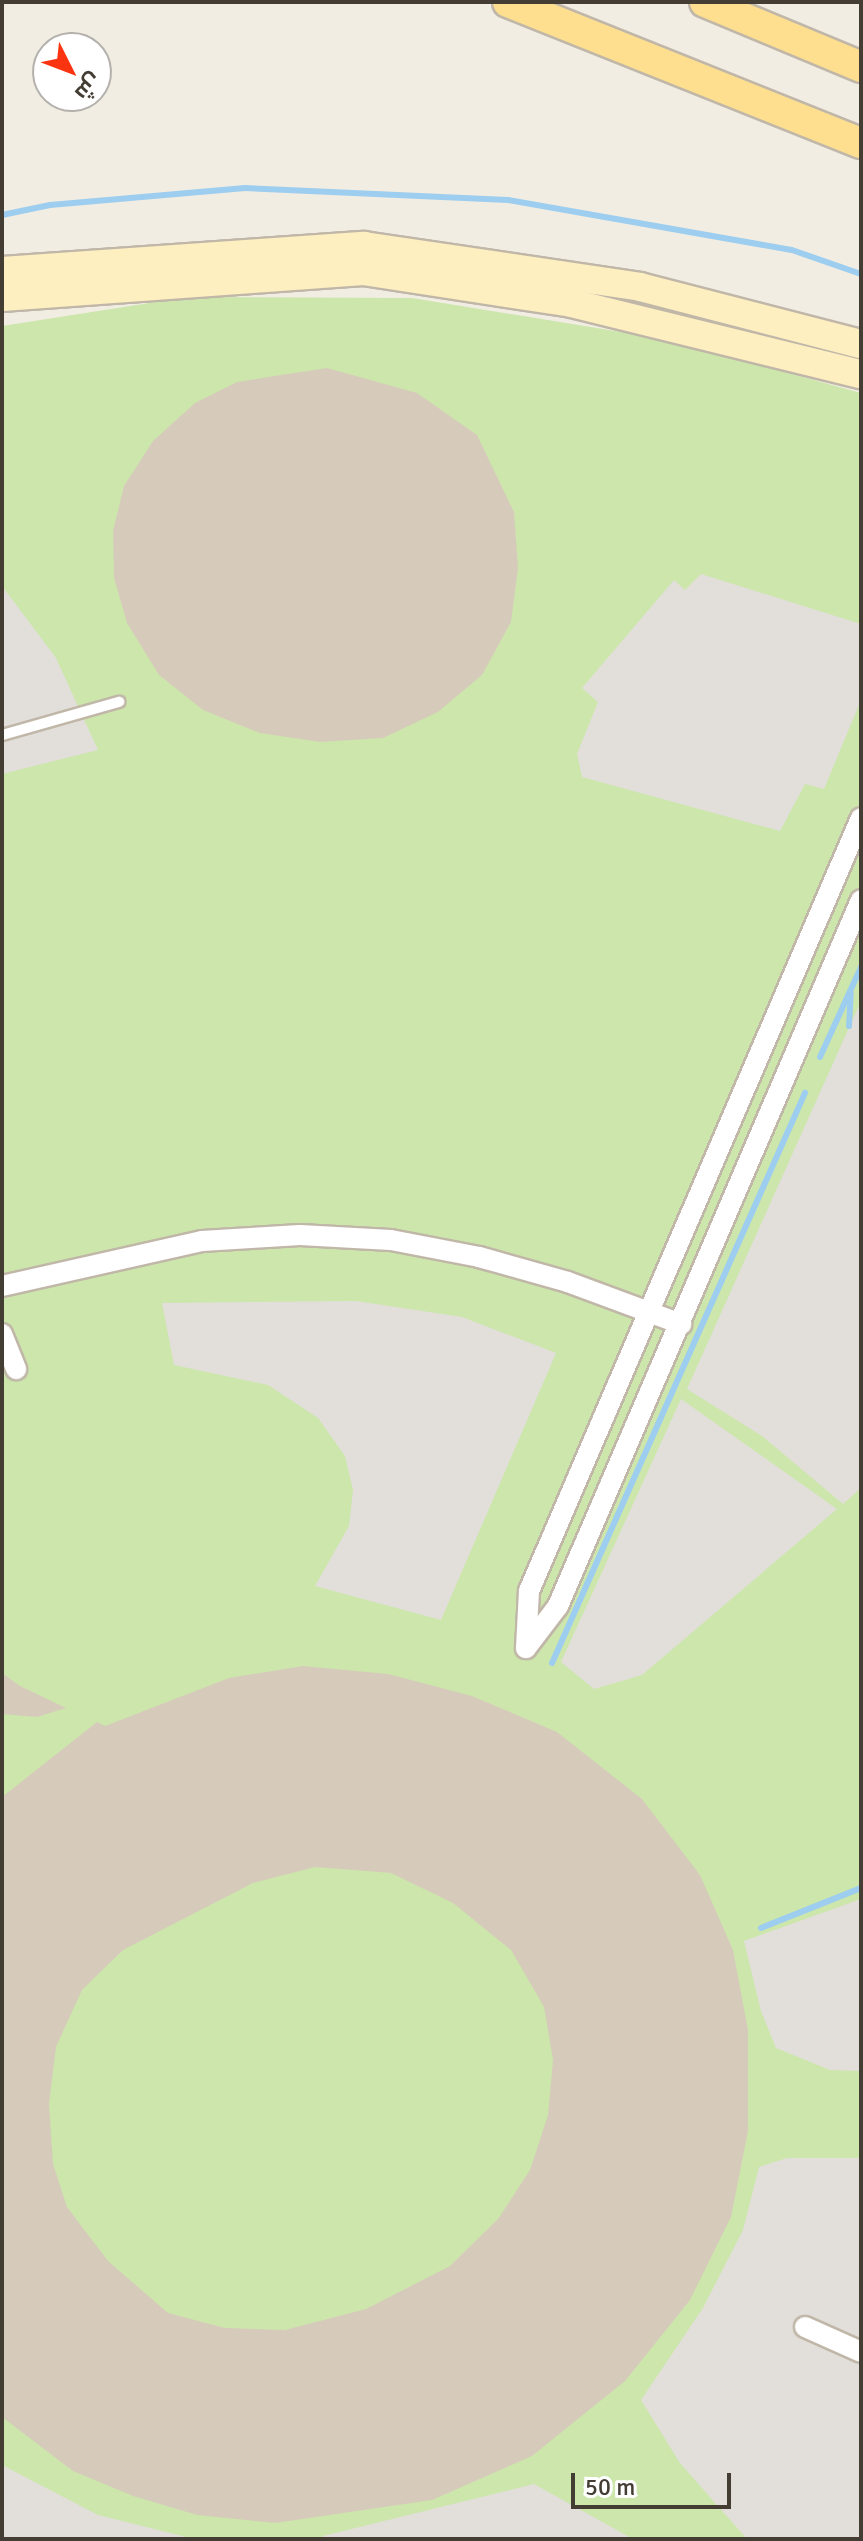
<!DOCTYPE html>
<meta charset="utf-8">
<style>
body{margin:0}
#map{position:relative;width:863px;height:2541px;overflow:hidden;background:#f1ede3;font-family:Signika,Cairo,sans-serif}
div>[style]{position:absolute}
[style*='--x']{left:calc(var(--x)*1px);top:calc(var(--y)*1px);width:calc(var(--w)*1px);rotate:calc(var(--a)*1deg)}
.green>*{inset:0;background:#cce6ab}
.parking>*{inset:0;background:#e2dfdb}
.stream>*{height:6px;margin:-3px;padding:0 3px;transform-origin:3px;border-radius:3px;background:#9eceef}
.building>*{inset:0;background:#d6cbbb}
.roads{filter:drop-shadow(2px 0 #c0b7a8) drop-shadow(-2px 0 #c0b7a8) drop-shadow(0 2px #c0b7a8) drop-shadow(0 -2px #c0b7a8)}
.service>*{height:10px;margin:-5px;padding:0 5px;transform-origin:5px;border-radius:5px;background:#fff}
.minor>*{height:20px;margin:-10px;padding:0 10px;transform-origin:10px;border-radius:10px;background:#fff}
.secondary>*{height:28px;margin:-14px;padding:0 14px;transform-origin:14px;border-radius:14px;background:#feefc0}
.primary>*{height:30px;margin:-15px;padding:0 15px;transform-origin:15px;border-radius:15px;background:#fede8f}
span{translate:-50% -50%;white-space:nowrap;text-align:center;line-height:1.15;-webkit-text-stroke:6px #fff;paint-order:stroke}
.frame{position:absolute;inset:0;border:4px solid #433d33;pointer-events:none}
.north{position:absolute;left:32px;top:32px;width:80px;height:80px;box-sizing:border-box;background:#fff;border:2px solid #b4b1ad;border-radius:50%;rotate:132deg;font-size:22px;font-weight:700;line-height:32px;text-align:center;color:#433d33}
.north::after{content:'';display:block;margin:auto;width:28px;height:36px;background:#fa3311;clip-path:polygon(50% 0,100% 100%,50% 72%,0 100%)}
.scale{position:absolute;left:571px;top:2473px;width:160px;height:36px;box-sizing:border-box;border:4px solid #433d33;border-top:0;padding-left:10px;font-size:24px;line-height:28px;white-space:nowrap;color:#433d33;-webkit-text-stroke:6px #fff;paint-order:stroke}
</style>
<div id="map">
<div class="green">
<div style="clip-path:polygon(188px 297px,412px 298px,664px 339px,861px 393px,861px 2539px,2px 2539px,2px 326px)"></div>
</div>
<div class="parking">
<div style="clip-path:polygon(701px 574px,861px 624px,861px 700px,824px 789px,805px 784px,780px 831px,582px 777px,577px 754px,598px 702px,582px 688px,674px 580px,685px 590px)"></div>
<div style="clip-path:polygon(2px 586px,56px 658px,98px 750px,2px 774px)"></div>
<div style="clip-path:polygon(861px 1001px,861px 1488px,843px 1504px,762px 1436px,687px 1389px)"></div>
<div style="clip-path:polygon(356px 1301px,462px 1317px,556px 1353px,441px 1620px,315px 1586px,349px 1526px,353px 1490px,345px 1456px,318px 1418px,268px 1385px,174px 1365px,162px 1303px)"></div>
<div style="clip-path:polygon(681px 1399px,837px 1509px,642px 1675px,594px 1689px,561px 1662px)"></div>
<div style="clip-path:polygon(861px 1899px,861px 2071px,830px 2070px,776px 2048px,761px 2011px,744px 1941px)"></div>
<div style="clip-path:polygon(787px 2158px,861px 2158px,861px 2539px,747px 2539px,680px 2463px,641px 2400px,703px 2308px,743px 2230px,759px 2167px)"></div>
<div style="clip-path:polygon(2px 2465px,98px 2515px,194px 2539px,2px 2539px)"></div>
<div style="clip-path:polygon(534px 2484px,633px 2539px,322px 2539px,323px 2536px)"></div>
</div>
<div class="stream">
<div style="--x:2;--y:215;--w:49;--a:-11.8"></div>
<div style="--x:50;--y:205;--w:196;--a:-5"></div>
<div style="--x:245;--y:188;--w:263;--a:2.6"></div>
<div style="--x:508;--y:200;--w:288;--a:10"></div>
<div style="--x:792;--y:250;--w:73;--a:19.2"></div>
<div style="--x:849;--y:1026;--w:33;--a:-87"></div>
<div style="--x:820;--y:1057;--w:99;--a:-65.5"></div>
<div style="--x:552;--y:1663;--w:624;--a:-66.07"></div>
<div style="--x:761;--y:1928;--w:108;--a:-21.8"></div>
</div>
<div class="building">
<div style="clip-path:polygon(327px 368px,417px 393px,477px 435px,514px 512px,518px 568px,511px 622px,482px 675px,438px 712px,383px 738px,320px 742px,260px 733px,203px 710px,159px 675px,127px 623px,114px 578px,113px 531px,124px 486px,153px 441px,195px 403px,237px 382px)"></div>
<div style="clip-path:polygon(evenodd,303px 1666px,388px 1674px,472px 1696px,557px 1732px,642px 1799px,700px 1875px,733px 1950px,748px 2030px,748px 2131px,731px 2217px,690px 2300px,625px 2381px,532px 2456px,432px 2500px,275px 2523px,197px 2515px,133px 2496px,73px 2471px,2px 2417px,2px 1797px,97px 1722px,105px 1726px,229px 1678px,303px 1666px,315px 1867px,391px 1873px,453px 1903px,511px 1950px,544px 2007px,553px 2060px,548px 2115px,530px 2170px,498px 2219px,450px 2266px,366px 2309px,285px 2330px,225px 2328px,168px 2313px,108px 2261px,67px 2207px,53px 2164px,49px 2104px,56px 2047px,82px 1990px,123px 1950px,253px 1883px,315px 1867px)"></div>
<div style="clip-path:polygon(2px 1673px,20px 1686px,66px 1708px,37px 1717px,2px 1714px)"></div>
</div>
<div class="roads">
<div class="service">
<div style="--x:2;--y:735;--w:122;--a:-15.8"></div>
</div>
<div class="minor">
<div style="--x:2;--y:1286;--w:205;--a:-12.7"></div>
<div style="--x:202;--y:1241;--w:98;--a:-3.5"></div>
<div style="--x:300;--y:1235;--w:91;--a:3.1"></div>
<div style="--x:391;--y:1240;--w:90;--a:10.9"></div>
<div style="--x:479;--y:1257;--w:92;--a:15.7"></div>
<div style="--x:568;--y:1282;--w:121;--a:20.4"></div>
<div style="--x:2;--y:1334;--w:38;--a:68"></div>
<div style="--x:526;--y:1648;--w:57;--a:-87"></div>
<div style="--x:529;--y:1591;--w:841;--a:-66.76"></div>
<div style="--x:526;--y:1648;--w:53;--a:-52.7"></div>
<div style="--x:558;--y:1606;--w:768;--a:-66.77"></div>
<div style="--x:805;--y:2327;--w:61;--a:24.1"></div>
</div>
<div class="secondary">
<div style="--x:2;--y:271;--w:363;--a:-4"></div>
<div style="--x:364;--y:246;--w:279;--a:8.4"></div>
<div style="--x:640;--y:287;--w:228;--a:14.5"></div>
<div style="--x:2;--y:297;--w:362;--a:-4.1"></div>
<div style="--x:363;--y:271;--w:210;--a:8.7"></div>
<div style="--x:571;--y:303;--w:299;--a:13.8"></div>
</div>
<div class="primary">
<div style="--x:508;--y:2;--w:380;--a:21.8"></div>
<div style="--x:705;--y:2;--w:169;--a:22.6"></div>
</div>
</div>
<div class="frame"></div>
<div class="north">ش</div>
<div class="scale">50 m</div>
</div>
